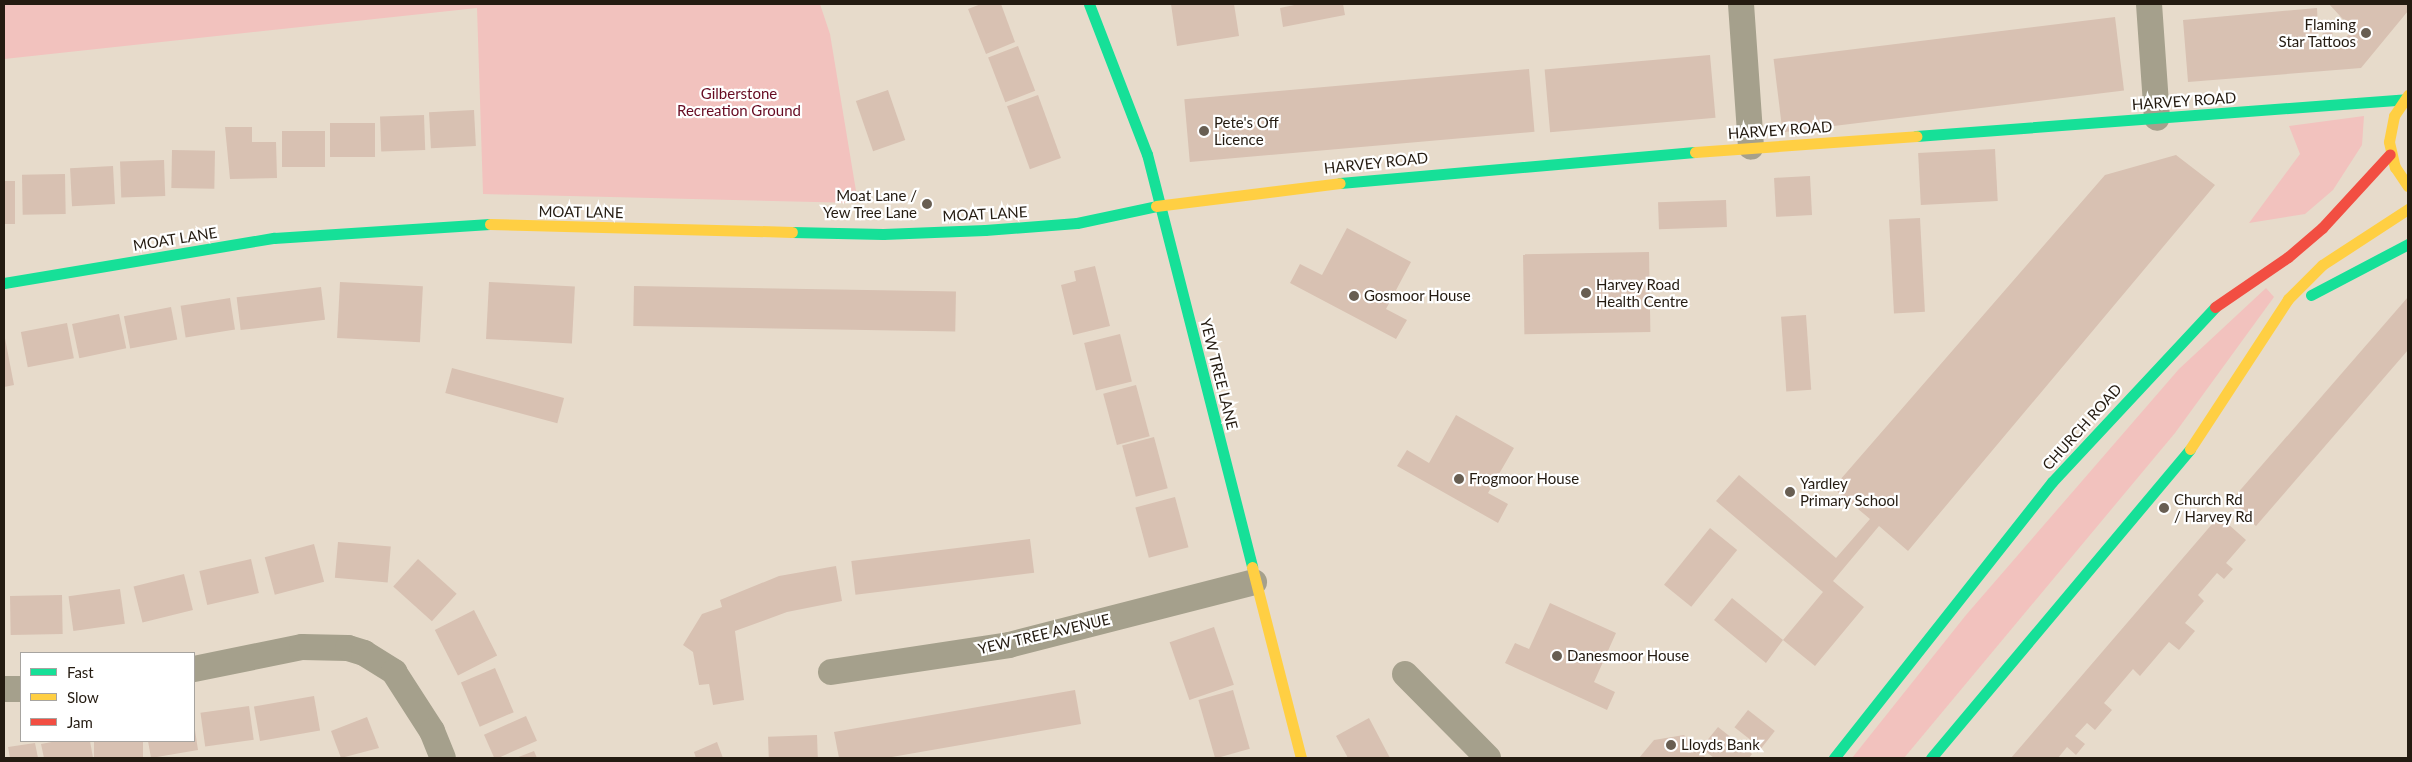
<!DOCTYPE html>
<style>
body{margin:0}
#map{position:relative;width:2412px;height:762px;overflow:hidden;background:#e7dbcb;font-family:Lato,sans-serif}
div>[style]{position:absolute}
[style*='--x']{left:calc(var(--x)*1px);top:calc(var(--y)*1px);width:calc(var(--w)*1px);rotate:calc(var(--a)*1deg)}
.green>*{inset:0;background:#f2c2be}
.building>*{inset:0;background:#d8c1b2;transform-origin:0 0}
.street>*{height:26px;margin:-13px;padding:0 13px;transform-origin:13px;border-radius:13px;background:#a5a08c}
.fast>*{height:11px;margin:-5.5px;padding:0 5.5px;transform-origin:5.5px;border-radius:5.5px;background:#16e098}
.slow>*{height:11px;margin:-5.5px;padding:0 5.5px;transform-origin:5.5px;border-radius:5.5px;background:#ffcf43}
.jam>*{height:11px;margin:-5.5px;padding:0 5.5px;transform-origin:5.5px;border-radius:5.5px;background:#f24e42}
.dots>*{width:14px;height:14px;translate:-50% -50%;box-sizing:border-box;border:2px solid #fff;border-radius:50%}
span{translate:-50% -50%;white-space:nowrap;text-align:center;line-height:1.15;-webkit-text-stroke:4.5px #fff;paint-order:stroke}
.poi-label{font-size:15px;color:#241b11}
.right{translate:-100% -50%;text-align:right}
.left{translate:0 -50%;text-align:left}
.park-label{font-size:15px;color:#660b22}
.street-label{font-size:15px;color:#241b11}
.frame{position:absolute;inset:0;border:5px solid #241b11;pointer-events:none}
.legend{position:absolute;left:20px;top:652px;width:175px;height:90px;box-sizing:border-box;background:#fff;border:1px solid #a7a4a0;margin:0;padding:6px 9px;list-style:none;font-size:15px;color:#241b11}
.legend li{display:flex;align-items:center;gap:10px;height:25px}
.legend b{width:25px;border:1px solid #a7a4a0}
</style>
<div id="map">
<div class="green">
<div style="clip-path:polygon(4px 4px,820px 4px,830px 34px,858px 203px,483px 194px,477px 8px,4px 59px)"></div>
<div style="clip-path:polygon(2364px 116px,2362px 145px,2333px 190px,2305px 214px,2249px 223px,2300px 154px,2289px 126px)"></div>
<div style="clip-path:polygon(2266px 288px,2274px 297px,2175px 433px,1904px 758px,1852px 758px,1966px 615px,2179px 369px)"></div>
</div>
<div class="building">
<div style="clip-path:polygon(981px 4px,1001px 4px,1015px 42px,986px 54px,968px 9px)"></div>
<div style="clip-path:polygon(1171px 4px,1234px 4px,1239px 36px,1177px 46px)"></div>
<div style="clip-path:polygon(1299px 4px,1343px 4px,1345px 15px,1283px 27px,1280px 8px)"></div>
<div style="clip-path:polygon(2329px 4px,2408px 4px,2408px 11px,2361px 68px,2188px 82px,2183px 20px,2317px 8px,2319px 47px,2324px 46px,2322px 27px,2332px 26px,2333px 38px,2346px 38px,2352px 29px)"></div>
<div style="left:2115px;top:17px;width:74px;height:344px;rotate:83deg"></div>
<div style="left:1018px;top:46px;width:48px;height:32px;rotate:69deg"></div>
<div style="left:1710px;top:55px;width:63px;height:166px;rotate:85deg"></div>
<div style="left:1529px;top:69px;width:63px;height:346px;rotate:85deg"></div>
<div style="left:888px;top:90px;width:53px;height:34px;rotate:71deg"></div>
<div style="left:1038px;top:95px;width:67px;height:33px;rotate:70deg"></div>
<div style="left:474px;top:110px;width:36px;height:45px;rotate:87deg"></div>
<div style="left:424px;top:115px;width:35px;height:44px;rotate:88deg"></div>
<div style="left:330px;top:123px;width:45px;height:34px"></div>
<div style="clip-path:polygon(225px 127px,252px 127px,252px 142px,276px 142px,277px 178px,230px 179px)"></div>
<div style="left:282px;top:131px;width:43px;height:36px"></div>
<div style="left:1995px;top:149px;width:52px;height:77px;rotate:87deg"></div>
<div style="left:172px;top:150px;width:43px;height:38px;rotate:1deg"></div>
<div style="clip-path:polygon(2176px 155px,2215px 185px,1908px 551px,1879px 526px,1833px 581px,1864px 607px,1815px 666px,1783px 640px,1766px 663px,1714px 620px,1732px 598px,1783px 640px,1823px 592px,1716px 501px,1739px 475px,1836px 558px,1870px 519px,1833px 488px,2105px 175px)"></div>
<div style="left:164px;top:160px;width:36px;height:44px;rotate:88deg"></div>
<div style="left:113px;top:166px;width:38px;height:43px;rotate:87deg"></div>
<div style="left:65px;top:174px;width:40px;height:43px;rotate:89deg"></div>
<div style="left:1810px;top:176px;width:39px;height:36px;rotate:87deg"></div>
<div style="left:4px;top:181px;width:11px;height:43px"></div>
<div style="left:1726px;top:200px;width:27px;height:68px;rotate:88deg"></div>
<div style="left:1920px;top:218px;width:94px;height:31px;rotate:87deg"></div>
<div style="clip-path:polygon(1347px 228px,1411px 262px,1386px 309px,1407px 320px,1396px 339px,1290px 283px,1300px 264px,1322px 275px)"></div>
<div style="left:1649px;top:252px;width:80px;height:126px;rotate:89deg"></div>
<div style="clip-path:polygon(1095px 266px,1110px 326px,1073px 335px,1061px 285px,1076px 281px,1074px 271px)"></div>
<div style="left:340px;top:282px;width:83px;height:56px;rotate:3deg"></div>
<div style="left:489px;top:282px;width:86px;height:57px;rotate:3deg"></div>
<div style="left:634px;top:286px;width:322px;height:40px;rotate:1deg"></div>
<div style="left:321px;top:287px;width:33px;height:85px;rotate:83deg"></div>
<div style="clip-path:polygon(2408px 297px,2408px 350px,2256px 526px,2229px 503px)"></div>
<div style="left:230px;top:298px;width:32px;height:50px;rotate:81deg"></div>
<div style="left:171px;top:307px;width:33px;height:48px;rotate:79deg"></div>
<div style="left:119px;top:314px;width:35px;height:48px;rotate:78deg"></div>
<div style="left:1806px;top:315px;width:75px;height:25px;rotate:86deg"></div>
<div style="left:67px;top:323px;width:36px;height:47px;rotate:79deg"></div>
<div style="clip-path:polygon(4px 333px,14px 385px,4px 387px)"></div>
<div style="left:1120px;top:334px;width:49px;height:37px;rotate:76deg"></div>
<div style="left:452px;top:368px;width:116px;height:26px;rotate:15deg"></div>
<div style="left:1136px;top:385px;width:53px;height:34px;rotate:75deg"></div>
<div style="clip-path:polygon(1456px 415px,1514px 448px,1488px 493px,1508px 504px,1498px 523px,1397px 466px,1407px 450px,1429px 463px)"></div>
<div style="left:1154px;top:437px;width:53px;height:33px;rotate:75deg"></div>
<div style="left:1175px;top:497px;width:52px;height:41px;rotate:75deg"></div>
<div style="clip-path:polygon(2219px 516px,2246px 540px,2226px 563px,2233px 569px,2224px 579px,2217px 573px,2198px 595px,2204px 601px,2185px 623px,2195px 631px,2179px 650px,2169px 642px,2140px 676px,2133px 669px,2104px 703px,2112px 710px,2095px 730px,2087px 723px,2075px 736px,2085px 744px,2076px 755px,2067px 747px,2058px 758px,2011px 758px)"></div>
<div style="left:1710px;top:528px;width:35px;height:73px;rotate:39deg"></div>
<div style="left:1030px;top:539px;width:34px;height:180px;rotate:83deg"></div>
<div style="left:338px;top:542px;width:53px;height:36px;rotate:5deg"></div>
<div style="left:314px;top:544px;width:39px;height:51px;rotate:75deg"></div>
<div style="left:251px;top:559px;width:35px;height:53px;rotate:77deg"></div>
<div style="left:418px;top:559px;width:52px;height:37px;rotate:42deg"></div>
<div style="clip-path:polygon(836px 566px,842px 601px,787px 612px,735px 631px,744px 700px,713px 705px,709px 684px,699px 685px,693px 652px,683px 645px,702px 614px,722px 607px,720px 600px,779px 576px)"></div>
<div style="left:184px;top:574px;width:37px;height:52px;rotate:76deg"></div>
<div style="left:120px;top:589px;width:35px;height:52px;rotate:82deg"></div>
<div style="left:62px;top:595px;width:39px;height:52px;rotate:89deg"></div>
<div style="clip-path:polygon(1550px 603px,1616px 633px,1594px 682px,1615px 692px,1607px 710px,1505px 663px,1515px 643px,1529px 649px)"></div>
<div style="left:474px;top:610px;width:51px;height:44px;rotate:63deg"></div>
<div style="left:1214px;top:627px;width:61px;height:47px;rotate:71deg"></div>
<div style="left:495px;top:668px;width:48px;height:37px;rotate:67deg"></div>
<div style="clip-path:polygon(1075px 690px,1081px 724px,886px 758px,839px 758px,834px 732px)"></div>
<div style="left:1233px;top:690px;width:61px;height:36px;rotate:74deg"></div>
<div style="left:314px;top:696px;width:35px;height:61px;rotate:80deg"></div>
<div style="left:249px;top:706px;width:34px;height:49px;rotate:82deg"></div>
<div style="left:1748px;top:710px;width:34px;height:22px;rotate:38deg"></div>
<div style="left:526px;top:716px;width:27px;height:46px;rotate:66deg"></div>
<div style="clip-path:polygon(367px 717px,379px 748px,341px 758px,331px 731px)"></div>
<div style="clip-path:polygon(1369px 718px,1390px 758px,1348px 758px,1336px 736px)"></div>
<div style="clip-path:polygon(1718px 727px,1752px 754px,1749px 758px,1714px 758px,1701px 748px)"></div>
<div style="clip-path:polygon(195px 730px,198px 750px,151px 758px,148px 741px,194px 741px)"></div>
<div style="left:817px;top:735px;width:23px;height:49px;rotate:88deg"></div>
<div style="clip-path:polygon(1684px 735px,1706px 758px,1639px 758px,1654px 740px)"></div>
<div style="clip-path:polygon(57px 741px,90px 741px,93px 758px,44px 758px,41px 744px)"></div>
<div style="left:94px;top:741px;width:49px;height:17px"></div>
<div style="clip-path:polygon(717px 742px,723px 758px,696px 758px,694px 752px)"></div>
<div style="clip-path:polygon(35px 743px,38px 758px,10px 758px,8px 747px)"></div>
<div style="clip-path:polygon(534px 751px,537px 758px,516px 758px)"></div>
</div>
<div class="street">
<div style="--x:1741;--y:4;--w:143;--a:86"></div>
<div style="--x:2149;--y:4;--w:114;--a:86"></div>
<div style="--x:194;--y:669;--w:110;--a:-11.5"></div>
<div style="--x:302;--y:647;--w:46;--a:1.2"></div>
<div style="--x:348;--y:648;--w:17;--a:17"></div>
<div style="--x:364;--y:653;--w:36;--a:32"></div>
<div style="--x:394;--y:672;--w:70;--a:57.2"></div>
<div style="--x:432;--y:731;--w:29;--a:68"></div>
<div style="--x:831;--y:672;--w:180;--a:-8.6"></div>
<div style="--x:1009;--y:645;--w:253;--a:-14.4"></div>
<div style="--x:1405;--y:674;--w:118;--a:45.3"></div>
<div style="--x:4;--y:689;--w:17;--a:0"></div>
</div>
<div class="fast">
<div style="--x:1089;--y:4;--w:161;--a:68.9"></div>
<div style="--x:1147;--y:154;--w:426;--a:75.7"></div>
<div style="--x:1916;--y:136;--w:488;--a:-4.3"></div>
<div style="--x:1340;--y:183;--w:356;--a:-5"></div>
<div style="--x:792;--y:232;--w:91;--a:1.3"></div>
<div style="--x:883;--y:234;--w:102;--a:-2.2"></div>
<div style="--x:985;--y:230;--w:92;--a:-4.4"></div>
<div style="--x:1077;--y:223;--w:81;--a:-12.1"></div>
<div style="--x:4;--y:283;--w:274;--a:-9.5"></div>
<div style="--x:274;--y:238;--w:216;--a:-3.7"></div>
<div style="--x:2311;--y:295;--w:110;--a:-27.7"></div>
<div style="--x:1834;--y:758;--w:352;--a:-51.7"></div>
<div style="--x:2052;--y:482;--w:239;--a:-47"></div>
<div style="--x:1931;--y:758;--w:403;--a:-50"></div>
</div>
<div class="slow">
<div style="--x:2408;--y:95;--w:25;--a:124"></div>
<div style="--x:2394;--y:116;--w:26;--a:101"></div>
<div style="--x:2389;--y:142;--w:26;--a:77"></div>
<div style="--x:2395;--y:167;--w:23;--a:56"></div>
<div style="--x:1695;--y:152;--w:222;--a:-4.1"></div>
<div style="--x:1156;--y:206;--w:185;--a:-7.1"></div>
<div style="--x:490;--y:224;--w:302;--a:1.5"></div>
<div style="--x:2190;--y:449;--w:179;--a:-56.8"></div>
<div style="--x:2288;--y:299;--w:48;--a:-45"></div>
<div style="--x:2322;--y:265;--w:103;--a:-33.1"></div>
<div style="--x:1252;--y:567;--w:197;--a:75.6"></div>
</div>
<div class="jam">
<div style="--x:2215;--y:307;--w:88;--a:-34.4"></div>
<div style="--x:2288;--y:257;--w:45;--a:-40.5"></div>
<div style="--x:2322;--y:228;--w:100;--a:-47.4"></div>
</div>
<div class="dots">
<div style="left:2366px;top:33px;background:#685e52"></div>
<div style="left:1204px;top:131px;background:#685e52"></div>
<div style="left:927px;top:204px;background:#685e52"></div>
<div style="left:1586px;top:293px;background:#685e52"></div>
<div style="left:1354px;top:296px;background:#685e52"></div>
<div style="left:1459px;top:479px;background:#685e52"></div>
<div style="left:1790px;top:492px;background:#685e52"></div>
<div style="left:2164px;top:508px;background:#685e52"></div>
<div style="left:1557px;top:656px;background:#685e52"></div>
<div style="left:1671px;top:745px;background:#685e52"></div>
</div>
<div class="poi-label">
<span class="right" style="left:2356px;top:33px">Flaming<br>Star Tattoos</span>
<span class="left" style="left:1214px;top:131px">Pete's Off<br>Licence</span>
<span class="right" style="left:917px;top:204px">Moat Lane /<br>Yew Tree Lane</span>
<span class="left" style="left:1596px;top:293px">Harvey Road<br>Health Centre</span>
<span class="left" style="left:1364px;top:296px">Gosmoor House</span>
<span class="left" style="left:1469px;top:479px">Frogmoor House</span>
<span class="left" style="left:1800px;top:492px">Yardley<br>Primary School</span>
<span class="left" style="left:2174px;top:508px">Church Rd<br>/ Harvey Rd</span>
<span class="left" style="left:1567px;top:656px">Danesmoor House</span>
<span class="left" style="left:1681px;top:745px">Lloyds Bank</span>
</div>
<div class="park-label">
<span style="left:739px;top:102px">Gilberstone<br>Recreation Ground</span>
</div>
<div class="street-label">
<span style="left:2184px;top:101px;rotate:-4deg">HARVEY ROAD</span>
<span style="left:1780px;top:130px;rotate:-4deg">HARVEY ROAD</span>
<span style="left:1376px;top:163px;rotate:-6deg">HARVEY ROAD</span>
<span style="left:581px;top:212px;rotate:1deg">MOAT LANE</span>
<span style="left:985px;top:214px;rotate:-3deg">MOAT LANE</span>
<span style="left:175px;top:239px;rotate:-9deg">MOAT LANE</span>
<span style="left:1219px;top:374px;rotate:76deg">YEW TREE LANE</span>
<span style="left:2082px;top:427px;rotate:-48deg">CHURCH ROAD</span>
<span style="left:1044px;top:634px;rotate:-13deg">YEW TREE AVENUE</span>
</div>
<div class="frame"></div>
<ul class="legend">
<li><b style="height:6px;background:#16e098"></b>Fast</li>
<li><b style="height:6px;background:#ffcf43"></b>Slow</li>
<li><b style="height:6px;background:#f24e42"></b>Jam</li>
</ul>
</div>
